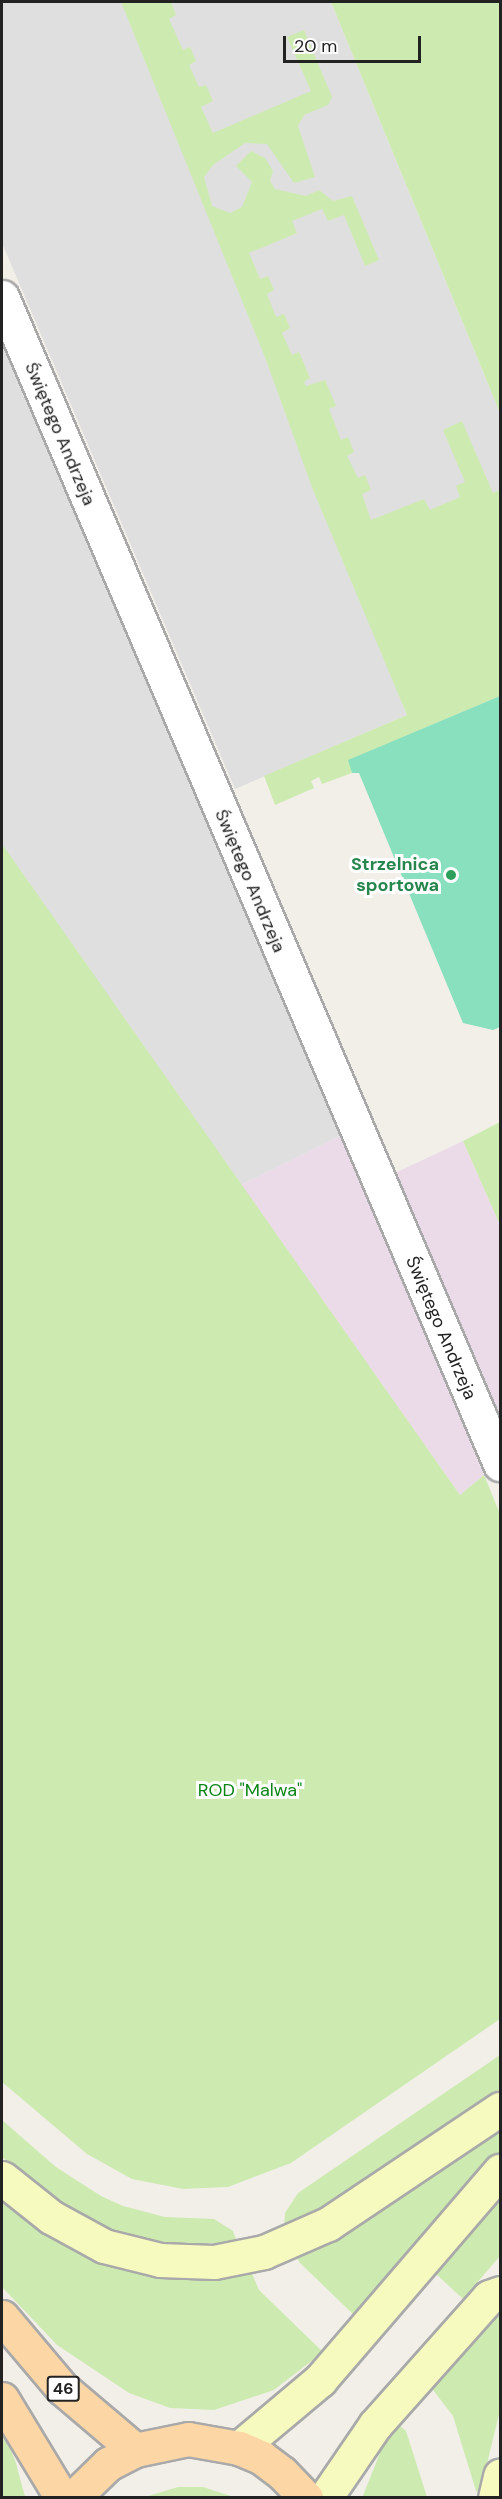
<!DOCTYPE html>
<meta charset="utf-8">
<style>
body{margin:0}
#map{position:relative;width:502px;height:2499px;overflow:hidden;background:#f2efe9;font-family:"DM Sans",sans-serif}
div>[style]{position:absolute}
[style*='--x']{left:calc(var(--x)*1px);top:calc(var(--y)*1px);width:calc(var(--w)*1px);rotate:calc(var(--a)*1deg)}
.residential>*{inset:0;background:#e0dfdf}
.industrial>*{inset:0;background:#ebdbe8}
.grass>*{inset:0;background:#cdebb0}
.pitch>*{inset:0;background:#88e0be}
.roads{filter:drop-shadow(2px 0 #a9a9a9) drop-shadow(-2px 0 #a9a9a9) drop-shadow(0 2px #a9a9a9) drop-shadow(0 -2px #a9a9a9)}
.minor>*{height:33px;margin:-16.5px;padding:0 16.5px;transform-origin:16.5px;border-radius:16.5px;background:#fff}
.secondary>*{height:33px;margin:-16.5px;padding:0 16.5px;transform-origin:16.5px;border-radius:16.5px;background:#f7fabf}
.primary>*{height:33px;margin:-16.5px;padding:0 16.5px;transform-origin:16.5px;border-radius:16.5px;background:#fcd6a4}
.dots>*{width:16px;height:16px;translate:-50% -50%;box-sizing:border-box;border:3px solid #fff;border-radius:50%}
span{translate:-50% -50%;white-space:nowrap;text-align:center;line-height:1.15;-webkit-text-stroke:6px #fff;paint-order:stroke}
.shield-label span{padding:2px 4px;background:#fff;border:2px solid;border-radius:4px;-webkit-text-stroke-width:0}
.shield-label{font-size:16px;color:#222;font-weight:700}
.street-label{font-size:18px;color:#222}
.leisure-label{font-size:18px;color:#27864d;font-weight:700}
.right{translate:-100% -50%;text-align:right}
.park-label{font-size:18px;color:#0c8416}
.frame{position:absolute;inset:0;border:3px solid #222;pointer-events:none}
.scale{position:absolute;left:283px;top:36px;width:138px;height:27px;box-sizing:border-box;border:3px solid #222;border-top:0;padding-left:8px;font-size:18px;line-height:21px;white-space:nowrap;color:#222;-webkit-text-stroke:4px #fff;paint-order:stroke}
</style>
<div id="map">
<div class="residential">
<div style="clip-path:polygon(2px 2px,331px 2px,500px 413px,500px 490px,346px 563px,407px 715px,235px 789px,2px 243px)"></div>
<div style="clip-path:polygon(2px 335px,342px 1135px,241px 1185px,2px 845px)"></div>
</div>
<div class="industrial">
<div style="clip-path:polygon(342px 1135px,484px 1475px,460px 1495px,241px 1185px)"></div>
<div style="clip-path:polygon(463px 1141px,500px 1225px,500px 1422px,395px 1173px)"></div>
</div>
<div class="grass">
<div style="clip-path:polygon(121px 2px,171px 2px,176px 15px,169px 19px,183px 50px,190px 47px,196px 61px,189px 65px,199px 87px,206px 85px,213px 101px,201px 107px,213px 133px,311px 91px,287px 37px,304px 30px,332px 97px,328px 105px,304px 115px,298px 126px,315px 177px,294px 183px,267px 144px,245px 143px,213px 165px,204px 177px,212px 206px,230px 213px,242px 207px,252px 182px,236px 166px,251px 151px,265px 158px,273px 171px,270px 181px,275px 189px,306px 196px,319px 190px,333px 201px,352px 196px,379px 260px,365px 266px,344px 215px,328px 221px,322px 209px,292px 221px,297px 233px,249px 253px,260px 279px,268px 276px,274px 290px,267px 294px,276px 317px,284px 314px,290px 328px,282px 333px,292px 355px,299px 352px,310px 378px,304px 382px,306px 386px,325px 380px,336px 406px,329px 409px,341px 440px,348px 437px,354px 452px,347px 456px,358px 478px,365px 475px,371px 490px,362px 494px,371px 520px,424px 499px,430px 510px,460px 497px,456px 486px,465px 482px,443px 430px,462px 421px,493px 493px,500px 490px,500px 696px,349px 760px,352px 773px,322px 784px,319px 777px,311px 781px,314px 788px,275px 805px,264px 776px,407px 715px,313px 490px,266px 360px)"></div>
<div style="clip-path:polygon(331px 2px,500px 2px,500px 413px)"></div>
<div style="clip-path:polygon(2px 844px,460px 1495px,484px 1475px,500px 1514px,500px 2019px,291px 2163px,228px 2187px,183px 2189px,132px 2179px,87px 2154px,2px 2082px)"></div>
<div style="clip-path:polygon(500px 1122px,500px 1225px,463px 1141px)"></div>
<div style="clip-path:polygon(500px 2055px,500px 2089px,324px 2209px,284px 2229px,285px 2213px,298px 2193px)"></div>
<div style="clip-path:polygon(2px 2120px,56px 2167px,101px 2196px,123px 2206px,165px 2217px,214px 2219px,233px 2231px,237px 2242px,172px 2245px,116px 2233px,88px 2222px,62px 2206px,2px 2157px)"></div>
<div style="clip-path:polygon(500px 2127px,500px 2151px,355px 2316px,300px 2263px,297px 2258px,342px 2235px)"></div>
<div style="clip-path:polygon(2px 2198px,42px 2229px,89px 2256px,251px 2271px,259px 2290px,323px 2352px,274px 2390px,214px 2410px,170px 2408px,129px 2393px,57px 2345px,2px 2287px)"></div>
<div style="clip-path:polygon(500px 2199px,500px 2256px,463px 2299px,435px 2273px)"></div>
<div style="clip-path:polygon(500px 2306px,500px 2410px,480px 2493px,476px 2491px,453px 2416px,430px 2386px)"></div>
<div style="clip-path:polygon(398px 2424px,406px 2431px,427px 2497px,362px 2498px,382px 2448px)"></div>
<div style="clip-path:polygon(2px 2429px,16px 2463px,25px 2497px,2px 2497px)"></div>
<div style="clip-path:polygon(178px 2487px,203px 2487px,234px 2497px,145px 2497px)"></div>
</div>
<div class="pitch">
<div style="clip-path:polygon(500px 696px,500px 1027px,493px 1030px,463px 1023px,359px 773px,352px 773px,348px 760px)"></div>
</div>
<div class="roads">
<div class="minor">
<div style="--x:2;--y:297;--w:1269;--a:66.89"></div>
</div>
<div class="secondary">
<div style="--x:2;--y:2178;--w:63;--a:38.5"></div>
<div style="--x:51;--y:2217;--w:60;--a:28.7"></div>
<div style="--x:104;--y:2246;--w:58;--a:14"></div>
<div style="--x:160;--y:2260;--w:54;--a:2.1"></div>
<div style="--x:214;--y:2262;--w:51;--a:-11.3"></div>
<div style="--x:264;--y:2252;--w:70;--a:-23.6"></div>
<div style="--x:328;--y:2224;--w:207;--a:-33.8"></div>
<div style="--x:239;--y:2448;--w:106;--a:-40"></div>
<div style="--x:320;--y:2380;--w:276;--a:-49.3"></div>
<div style="--x:325;--y:2498;--w:88;--a:-55.6"></div>
<div style="--x:375;--y:2425;--w:171;--a:-48.3"></div>
<div style="--x:489;--y:2297;--w:12;--a:-20"></div>
<div style="--x:495;--y:2498;--w:23;--a:-77"></div>
</div>
<div class="primary">
<div style="--x:2;--y:2317;--w:93;--a:49.8"></div>
<div style="--x:62;--y:2388;--w:96;--a:40.3"></div>
<div style="--x:2;--y:2399;--w:116;--a:58.8"></div>
<div style="--x:73;--y:2498;--w:49;--a:-44.2"></div>
<div style="--x:108;--y:2464;--w:30;--a:-27"></div>
<div style="--x:135;--y:2450;--w:54;--a:-11.7"></div>
<div style="--x:188;--y:2439;--w:52;--a:10"></div>
<div style="--x:239;--y:2448;--w:25;--a:23"></div>
<div style="--x:262;--y:2458;--w:25;--a:37"></div>
<div style="--x:282;--y:2473;--w:35;--a:46"></div>
</div>
</div>
<div class="dots">
<div style="left:451px;top:875px;background:#2e9e5b"></div>
</div>
<div class="shield-label">
<span style="left:63px;top:2389px">46</span>
</div>
<div class="street-label">
<span style="left:60px;top:434px;rotate:67deg">Świętego Andrzeja</span>
<span style="left:250px;top:881px;rotate:67deg">Świętego Andrzeja</span>
<span style="left:441px;top:1328px;rotate:67deg">Świętego Andrzeja</span>
</div>
<div class="leisure-label">
<span class="right" style="left:439px;top:875px">Strzelnica<br>sportowa</span>
</div>
<div class="park-label">
<span style="left:250px;top:1790px">ROD "Malwa"</span>
</div>
<div class="frame"></div>
<div class="scale">20 m</div>
</div>
